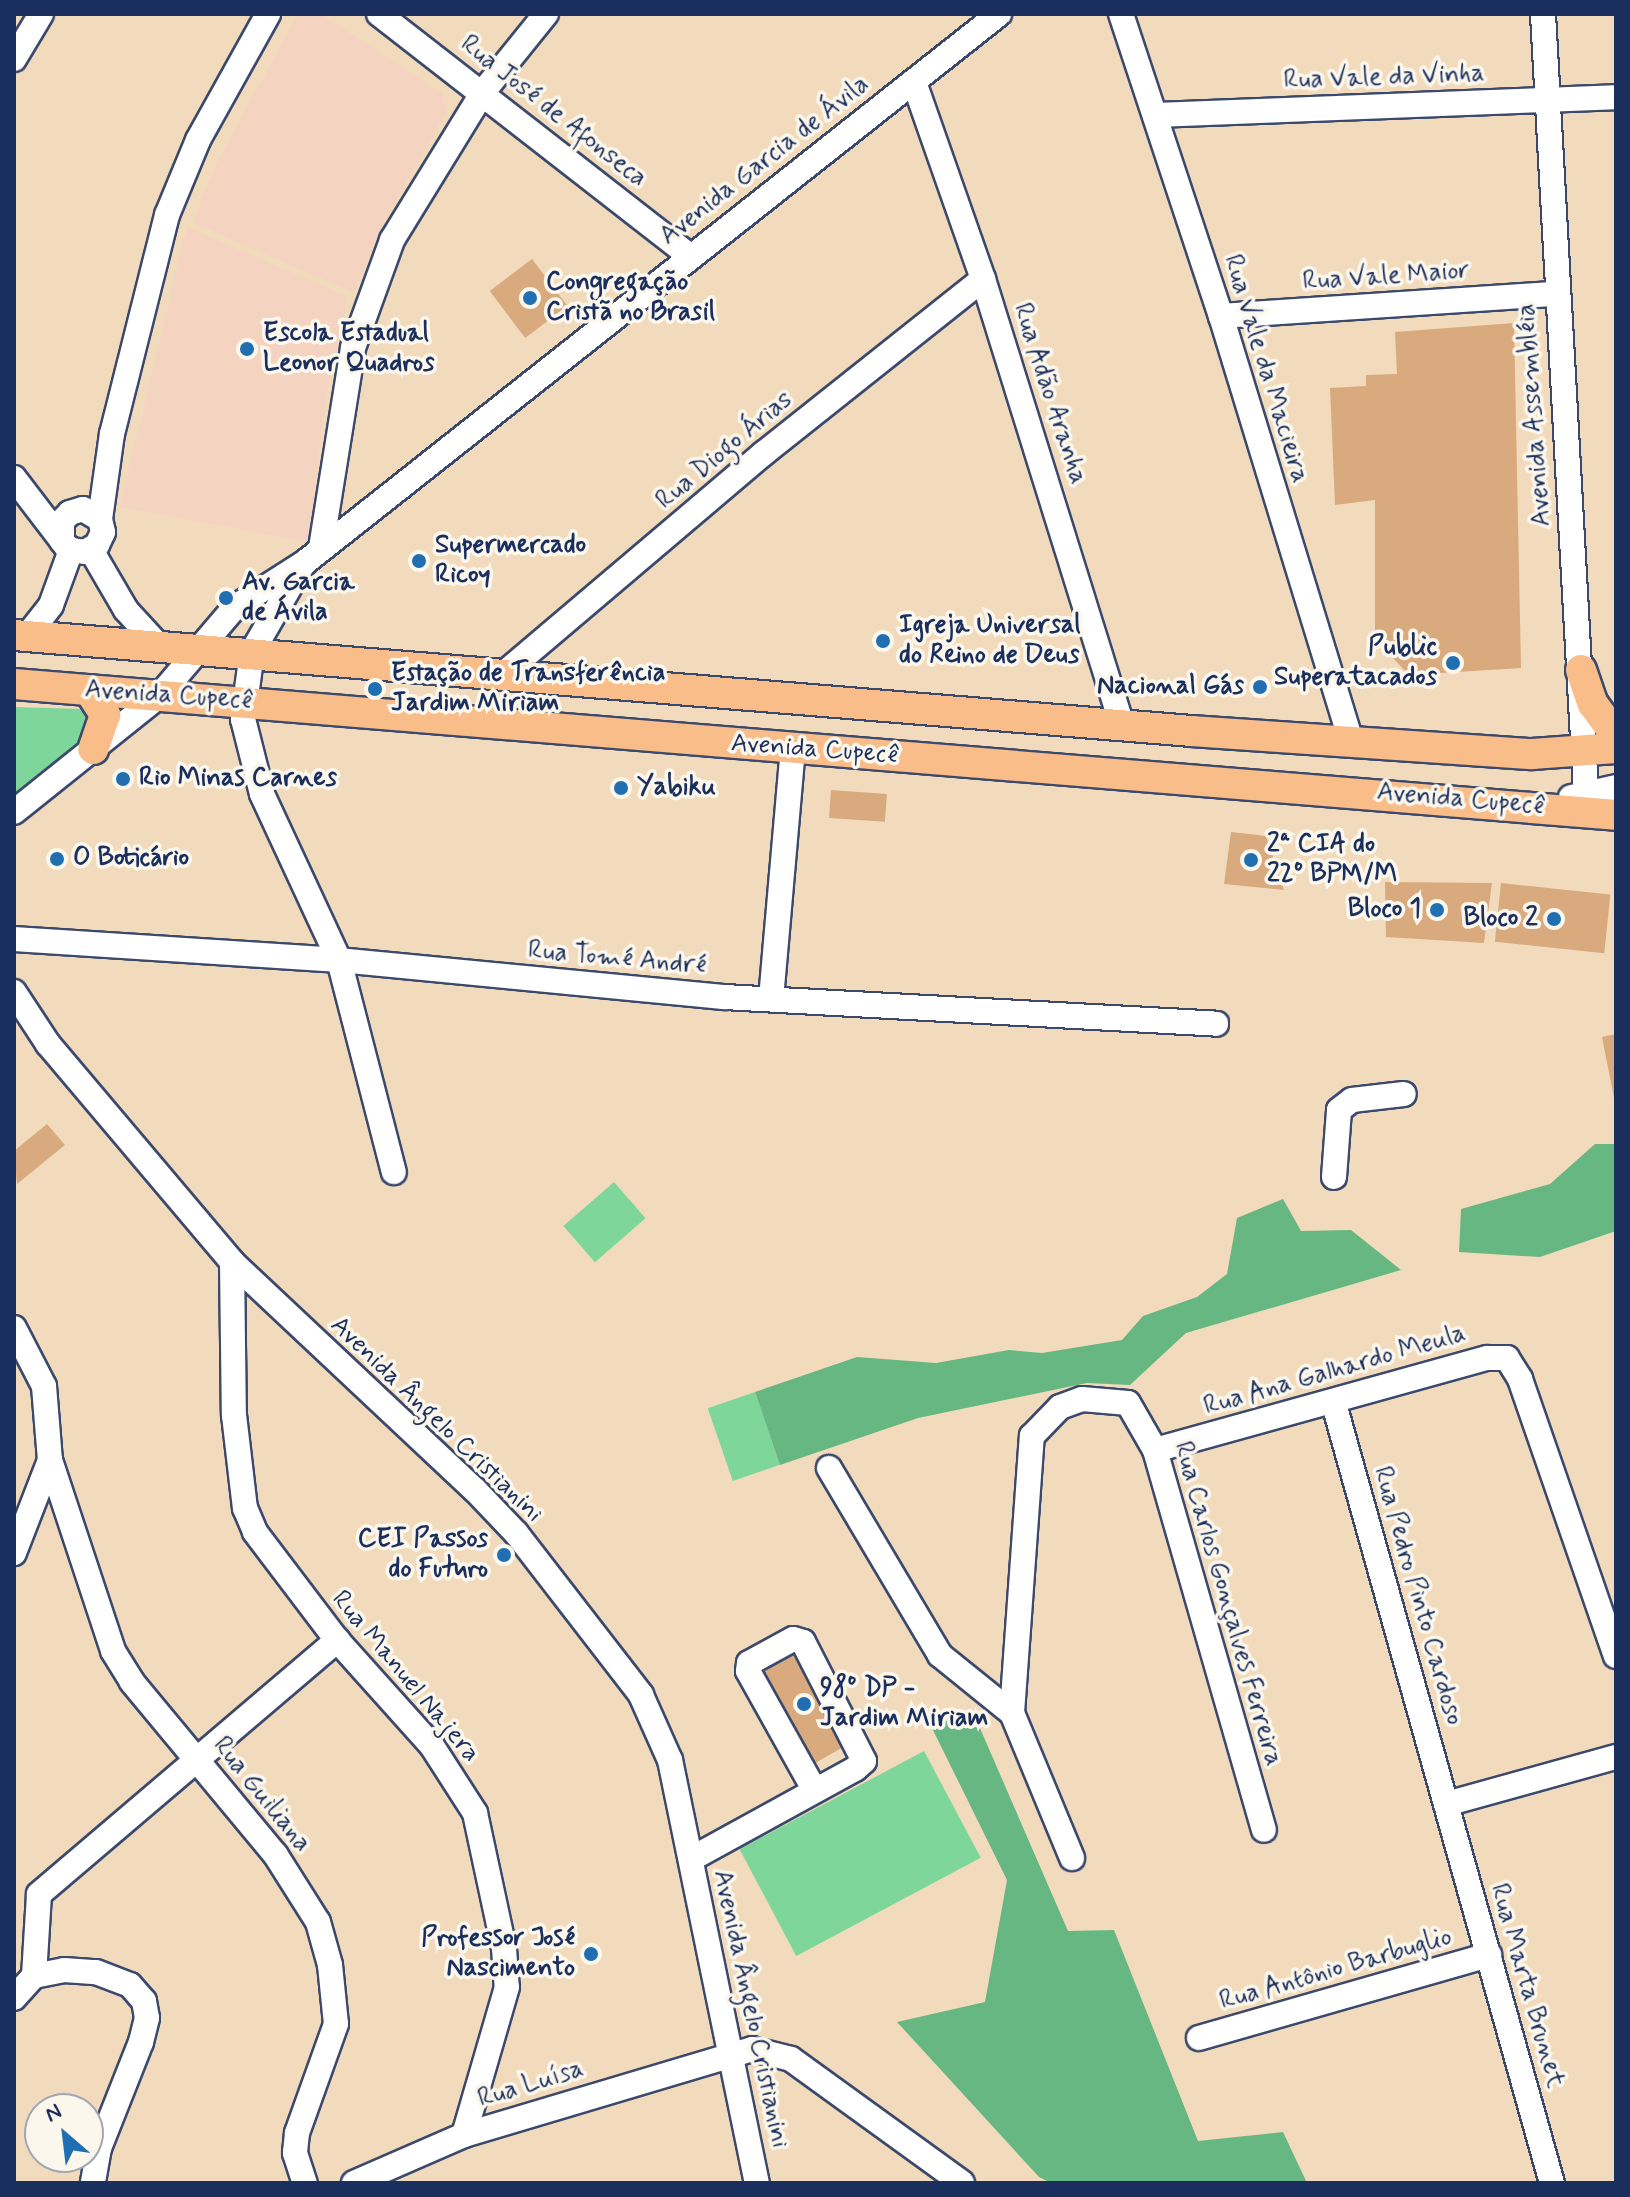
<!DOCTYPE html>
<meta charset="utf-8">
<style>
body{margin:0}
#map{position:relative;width:1630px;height:2197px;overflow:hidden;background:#f2dbbc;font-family:Mynerve,sans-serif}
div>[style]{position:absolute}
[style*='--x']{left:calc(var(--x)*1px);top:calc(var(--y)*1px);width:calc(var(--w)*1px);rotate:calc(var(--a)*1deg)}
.built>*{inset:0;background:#f4d3c0}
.green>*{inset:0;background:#7fd69b;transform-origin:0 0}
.forest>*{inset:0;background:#67b783}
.building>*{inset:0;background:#d8aa7d;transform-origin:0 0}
.roads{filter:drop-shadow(2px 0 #3b496c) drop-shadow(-2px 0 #3b496c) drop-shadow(0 2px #3b496c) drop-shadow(0 -2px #3b496c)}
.minor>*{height:24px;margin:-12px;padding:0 12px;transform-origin:12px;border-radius:12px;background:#fff}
.major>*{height:30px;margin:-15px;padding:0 15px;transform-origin:15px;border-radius:15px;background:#f8bd89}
.dots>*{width:22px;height:22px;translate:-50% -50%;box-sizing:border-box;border:4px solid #fbf7ec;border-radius:50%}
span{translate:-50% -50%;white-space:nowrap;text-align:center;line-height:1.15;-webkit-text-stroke:7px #fbf7ec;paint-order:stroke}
.street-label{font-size:26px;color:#1b2f5e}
.poi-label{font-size:26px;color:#1b2f5e;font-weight:700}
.left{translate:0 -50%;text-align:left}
.right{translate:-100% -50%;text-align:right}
.frame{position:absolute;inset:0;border:16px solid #1b2f5e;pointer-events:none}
.north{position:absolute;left:24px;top:2093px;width:80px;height:80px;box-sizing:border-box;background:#fbf7ec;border:2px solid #a1a7b3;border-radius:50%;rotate:332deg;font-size:22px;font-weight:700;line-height:32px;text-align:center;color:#1b2f5e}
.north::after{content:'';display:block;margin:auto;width:28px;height:36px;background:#1f6fb2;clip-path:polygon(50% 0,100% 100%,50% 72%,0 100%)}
</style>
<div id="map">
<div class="built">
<div style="clip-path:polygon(298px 14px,321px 14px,442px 94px,446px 113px,383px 223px,354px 293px,193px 222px,216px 164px)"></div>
<div style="clip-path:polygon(187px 227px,348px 297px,325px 401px,308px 542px,120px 507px)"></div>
</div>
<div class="green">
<div style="clip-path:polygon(14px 707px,82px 709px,92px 718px,91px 734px,14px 794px)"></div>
<div style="left:614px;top:1182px;width:48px;height:67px;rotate:49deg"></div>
<div style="left:755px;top:1392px;width:77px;height:50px;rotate:71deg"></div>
<div style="left:924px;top:1751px;width:121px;height:209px;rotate:62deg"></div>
</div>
<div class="forest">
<div style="clip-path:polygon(1595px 1144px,1616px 1144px,1616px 1231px,1540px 1257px,1459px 1252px,1461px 1209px,1550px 1184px)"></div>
<div style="clip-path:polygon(1283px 1199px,1301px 1231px,1351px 1230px,1401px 1270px,1186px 1333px,1130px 1385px,1087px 1383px,918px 1418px,780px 1465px,755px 1392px,857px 1357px,936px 1363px,1009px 1350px,1042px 1353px,1122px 1340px,1143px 1316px,1197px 1297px,1227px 1274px,1237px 1218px)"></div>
<div style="clip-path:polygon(976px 1719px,1068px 1931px,1114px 1930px,1198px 2141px,1283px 2132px,1307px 2183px,1051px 2183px,1039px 2177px,897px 2022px,985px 2002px,1007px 1880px,929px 1722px)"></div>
</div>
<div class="building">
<div style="left:532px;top:259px;width:59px;height:53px;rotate:53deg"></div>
<div style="clip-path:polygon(1514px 323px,1521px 668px,1409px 675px,1375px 639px,1375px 500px,1335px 505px,1330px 388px,1366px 386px,1366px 375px,1397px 374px,1395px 332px)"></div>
<div style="left:831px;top:790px;width:56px;height:28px;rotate:4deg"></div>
<div style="clip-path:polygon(1231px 832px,1266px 836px,1284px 890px,1224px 884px)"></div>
<div style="clip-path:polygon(1385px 882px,1492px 883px,1484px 943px,1386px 937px)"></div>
<div style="left:1501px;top:883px;width:110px;height:59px;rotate:6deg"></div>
<div style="clip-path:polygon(1616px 1034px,1616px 1103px,1615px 1103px,1602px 1037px)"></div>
<div style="clip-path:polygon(47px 1124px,65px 1145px,17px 1184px,14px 1151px)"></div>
<div style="left:794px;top:1645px;width:113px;height:40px;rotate:60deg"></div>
</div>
<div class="roads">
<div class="minor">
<div style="--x:379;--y:14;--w:394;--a:37.9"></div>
<div style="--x:1121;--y:14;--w:318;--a:71.7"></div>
<div style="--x:1221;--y:316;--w:444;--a:73"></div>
<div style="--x:1543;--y:14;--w:799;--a:86.84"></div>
<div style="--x:14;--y:59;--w:52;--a:-59"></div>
<div style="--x:914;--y:82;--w:209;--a:70.7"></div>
<div style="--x:983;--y:279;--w:468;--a:72.7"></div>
<div style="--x:1155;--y:115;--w:461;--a:-2.2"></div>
<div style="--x:1221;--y:316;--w:335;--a:-3.8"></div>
<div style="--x:14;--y:478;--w:86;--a:52.6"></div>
<div style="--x:66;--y:546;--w:6;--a:39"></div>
<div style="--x:71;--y:550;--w:14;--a:8"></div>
<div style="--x:85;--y:552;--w:14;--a:-30"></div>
<div style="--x:97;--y:545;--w:14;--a:-65"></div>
<div style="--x:103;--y:532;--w:13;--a:-103"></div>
<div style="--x:100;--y:519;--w:20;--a:-150"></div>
<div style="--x:83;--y:509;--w:14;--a:163"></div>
<div style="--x:70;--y:513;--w:11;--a:135"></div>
<div style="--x:62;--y:521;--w:20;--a:90"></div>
<div style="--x:100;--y:519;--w:86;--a:-82"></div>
<div style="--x:112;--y:434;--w:226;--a:-75.9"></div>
<div style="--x:167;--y:215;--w:81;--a:-67.5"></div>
<div style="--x:198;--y:140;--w:144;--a:-60.9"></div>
<div style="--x:321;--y:548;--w:203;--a:-80.9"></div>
<div style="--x:353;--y:348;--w:115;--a:-70.1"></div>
<div style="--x:392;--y:240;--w:174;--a:-58.4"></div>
<div style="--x:483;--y:92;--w:100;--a:-51.1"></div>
<div style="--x:91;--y:550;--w:69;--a:59.7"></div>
<div style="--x:126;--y:610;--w:49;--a:47.5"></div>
<div style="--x:303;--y:564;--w:102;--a:120.1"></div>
<div style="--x:252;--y:652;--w:68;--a:97.7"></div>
<div style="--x:243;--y:719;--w:77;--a:75.8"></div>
<div style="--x:262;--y:794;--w:183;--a:65.1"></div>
<div style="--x:339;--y:960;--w:219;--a:75.5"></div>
<div style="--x:27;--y:636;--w:39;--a:-52"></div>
<div style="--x:51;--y:605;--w:59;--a:-70"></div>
<div style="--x:507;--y:671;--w:336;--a:-40.3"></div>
<div style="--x:763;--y:454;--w:281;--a:-38.5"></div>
<div style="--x:1571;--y:797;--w:46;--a:-12.5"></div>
<div style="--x:14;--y:812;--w:187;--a:-38.7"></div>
<div style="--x:160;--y:695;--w:116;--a:-49.6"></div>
<div style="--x:235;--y:607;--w:82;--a:-32.5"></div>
<div style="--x:304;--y:563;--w:886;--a:-38.31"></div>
<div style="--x:14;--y:939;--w:326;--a:3.7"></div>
<div style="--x:339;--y:960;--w:387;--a:5.5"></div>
<div style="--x:724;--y:997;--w:493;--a:3.1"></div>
<div style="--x:14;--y:992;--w:62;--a:56.8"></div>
<div style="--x:48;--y:1044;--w:285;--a:49.8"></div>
<div style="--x:232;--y:1262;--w:333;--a:43.2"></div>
<div style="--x:475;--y:1490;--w:59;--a:46.4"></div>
<div style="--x:516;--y:1533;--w:205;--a:52.3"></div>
<div style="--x:641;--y:1695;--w:71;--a:66"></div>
<div style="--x:670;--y:1760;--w:432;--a:78.4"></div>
<div style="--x:771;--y:999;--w:250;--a:-85"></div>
<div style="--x:1334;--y:1177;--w:67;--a:-85.7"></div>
<div style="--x:1339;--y:1110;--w:16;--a:-38"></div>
<div style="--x:1352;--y:1100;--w:52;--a:-6.6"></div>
<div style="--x:232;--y:1262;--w:153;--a:89.3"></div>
<div style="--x:234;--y:1415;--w:94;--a:83.3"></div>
<div style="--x:245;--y:1508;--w:26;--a:67"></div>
<div style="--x:255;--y:1532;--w:136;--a:52.8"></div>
<div style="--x:337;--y:1640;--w:142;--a:48.1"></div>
<div style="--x:432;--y:1746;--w:80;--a:57.3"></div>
<div style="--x:475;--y:1813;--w:138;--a:77.9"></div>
<div style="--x:504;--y:1948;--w:39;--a:86"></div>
<div style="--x:507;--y:1987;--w:154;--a:106.2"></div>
<div style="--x:14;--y:1328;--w:65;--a:62.7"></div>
<div style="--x:44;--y:1386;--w:74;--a:85.4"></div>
<div style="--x:50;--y:1460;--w:100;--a:111.2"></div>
<div style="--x:1334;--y:1404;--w:809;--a:74.37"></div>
<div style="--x:1155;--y:1450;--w:345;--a:-15.5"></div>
<div style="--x:1487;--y:1358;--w:20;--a:0"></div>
<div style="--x:1507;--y:1358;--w:25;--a:58"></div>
<div style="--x:1520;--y:1379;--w:293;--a:70.9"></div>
<div style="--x:50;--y:1460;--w:201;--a:71.7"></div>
<div style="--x:113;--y:1651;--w:36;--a:58"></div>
<div style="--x:132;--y:1682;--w:224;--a:50.3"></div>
<div style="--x:275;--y:1854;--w:80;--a:57.7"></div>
<div style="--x:318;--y:1922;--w:45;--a:74.4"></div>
<div style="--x:330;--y:1965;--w:59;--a:84.2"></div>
<div style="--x:336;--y:2024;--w:116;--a:109.7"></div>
<div style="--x:297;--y:2133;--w:20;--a:96"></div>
<div style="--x:295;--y:2153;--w:32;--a:72"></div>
<div style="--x:829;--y:1468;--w:217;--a:59.3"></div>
<div style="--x:940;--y:1655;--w:92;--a:38.9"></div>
<div style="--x:1012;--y:1713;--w:157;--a:67.5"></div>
<div style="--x:1012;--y:1713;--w:278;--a:-85.9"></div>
<div style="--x:1032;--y:1436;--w:40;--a:-46"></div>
<div style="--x:1060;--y:1407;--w:23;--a:-20"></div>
<div style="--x:1082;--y:1399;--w:46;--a:5"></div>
<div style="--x:1128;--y:1403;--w:54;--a:60.1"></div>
<div style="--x:1155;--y:1450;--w:395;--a:74"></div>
<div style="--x:1446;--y:1804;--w:176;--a:-15.5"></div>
<div style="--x:691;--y:1859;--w:187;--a:-28.8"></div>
<div style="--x:855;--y:1769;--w:12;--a:-42"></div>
<div style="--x:864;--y:1761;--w:134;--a:-117.1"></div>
<div style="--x:803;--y:1642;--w:10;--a:-163"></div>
<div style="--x:793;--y:1639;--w:50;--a:151.4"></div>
<div style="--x:749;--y:1663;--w:8;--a:97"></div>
<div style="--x:748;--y:1671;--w:137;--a:60.8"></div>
<div style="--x:34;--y:1976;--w:82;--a:-86.5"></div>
<div style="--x:39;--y:1894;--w:392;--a:-40.4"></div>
<div style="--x:14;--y:1998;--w:30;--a:-48"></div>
<div style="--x:34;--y:1976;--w:31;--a:-11"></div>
<div style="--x:64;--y:1970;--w:32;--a:4"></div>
<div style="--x:96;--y:1972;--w:36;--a:21"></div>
<div style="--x:130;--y:1985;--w:21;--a:49"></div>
<div style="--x:144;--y:2001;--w:17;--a:80"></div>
<div style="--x:147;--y:2018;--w:25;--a:104"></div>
<div style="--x:141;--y:2042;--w:114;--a:111.6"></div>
<div style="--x:99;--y:2148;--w:36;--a:100"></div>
<div style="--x:1199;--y:2038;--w:302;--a:-16"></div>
<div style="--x:354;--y:2183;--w:120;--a:-23.6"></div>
<div style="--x:464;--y:2135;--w:301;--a:-16.6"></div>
<div style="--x:752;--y:2049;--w:40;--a:14.4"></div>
<div style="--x:791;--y:2059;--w:211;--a:35.9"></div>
</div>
<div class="major">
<div style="--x:14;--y:635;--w:1181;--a:4.66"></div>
<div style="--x:1191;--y:731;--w:342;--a:3.9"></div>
<div style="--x:1532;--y:754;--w:84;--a:-4.1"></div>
<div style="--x:1581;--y:670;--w:36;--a:71"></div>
<div style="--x:1593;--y:704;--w:39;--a:54"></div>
<div style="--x:14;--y:684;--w:1607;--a:4.67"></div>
<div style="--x:89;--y:690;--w:30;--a:57"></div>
<div style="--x:105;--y:715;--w:36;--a:109"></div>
</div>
</div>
<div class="dots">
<div style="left:530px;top:298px;background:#1f6fb2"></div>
<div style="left:247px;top:349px;background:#1f6fb2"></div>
<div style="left:419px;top:561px;background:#1f6fb2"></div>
<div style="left:226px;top:598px;background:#1f6fb2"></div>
<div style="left:883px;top:641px;background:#1f6fb2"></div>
<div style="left:1453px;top:663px;background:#1f6fb2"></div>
<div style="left:1260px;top:687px;background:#1f6fb2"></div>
<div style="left:375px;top:689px;background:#1f6fb2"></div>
<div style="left:123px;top:779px;background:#1f6fb2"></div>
<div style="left:621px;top:788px;background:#1f6fb2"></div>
<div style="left:57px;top:859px;background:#1f6fb2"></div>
<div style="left:1251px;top:860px;background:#1f6fb2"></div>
<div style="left:1437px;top:910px;background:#1f6fb2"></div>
<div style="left:1554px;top:919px;background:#1f6fb2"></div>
<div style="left:504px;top:1555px;background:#1f6fb2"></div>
<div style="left:804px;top:1704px;background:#1f6fb2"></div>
<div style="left:591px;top:1954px;background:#1f6fb2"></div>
</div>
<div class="street-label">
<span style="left:1384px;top:78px;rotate:-2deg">Rua Vale da Vinha</span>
<span style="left:553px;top:112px;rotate:38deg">Rua José de Afonseca</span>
<span style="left:765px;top:161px;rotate:-38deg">Avenida Garcia de Ávila</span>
<span style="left:1386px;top:277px;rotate:-4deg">Rua Vale Maior</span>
<span style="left:1265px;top:369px;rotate:73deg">Rua Vale da Macieira</span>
<span style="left:1049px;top:394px;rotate:72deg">Rua Adão Aranha</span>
<span style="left:1535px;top:415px;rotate:-94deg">Avenida Assembléia</span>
<span style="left:725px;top:451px;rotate:-40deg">Rua Diogo Árias</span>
<span style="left:169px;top:696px;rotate:4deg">Avenida Cupecê</span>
<span style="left:815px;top:750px;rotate:4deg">Avenida Cupecê</span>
<span style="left:1461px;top:800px;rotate:5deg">Avenida Cupecê</span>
<span style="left:617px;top:959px;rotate:5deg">Rua Tomé André</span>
<span style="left:1335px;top:1371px;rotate:-16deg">Rua Ana Galhardo Meula</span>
<span style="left:436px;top:1420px;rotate:44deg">Avenida Ângelo Cristianini</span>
<span style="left:1417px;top:1596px;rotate:74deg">Rua Pedro Pinto Cardoso</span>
<span style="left:1227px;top:1604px;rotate:74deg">Rua Carlos Gonçalves Ferreira</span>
<span style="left:405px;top:1677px;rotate:50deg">Rua Manuel Najera</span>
<span style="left:261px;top:1795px;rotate:51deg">Rua Guiliana</span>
<span style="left:1336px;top:1970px;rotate:-16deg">Rua Antônio Barbuglio</span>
<span style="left:1526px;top:1986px;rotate:74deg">Rua Marta Brunet</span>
<span style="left:750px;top:2009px;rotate:78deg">Avenida Ângelo Cristianini</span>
<span style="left:531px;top:2085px;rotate:-17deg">Rua Luísa</span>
</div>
<div class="poi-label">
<span class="left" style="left:546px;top:298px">Congregação<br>Cristã no Brasil</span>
<span class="left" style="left:263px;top:349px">Escola Estadual<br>Leonor Quadros</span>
<span class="left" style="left:435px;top:561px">Supermercado<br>Ricoy</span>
<span class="left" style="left:242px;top:598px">Av. Garcia<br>de Ávila</span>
<span class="left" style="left:899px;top:641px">Igreja Universal<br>do Reino de Deus</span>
<span class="right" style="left:1437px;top:663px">Public<br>Superatacados</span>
<span class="left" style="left:391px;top:689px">Estação de Transferência<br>Jardim Miriam</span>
<span class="right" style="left:1244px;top:687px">Nacional Gás</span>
<span class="left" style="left:139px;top:779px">Rio Minas Carnes</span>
<span class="left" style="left:637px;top:788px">Yabiku</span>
<span class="left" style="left:1267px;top:860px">2ª CIA do<br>22º BPM/M</span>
<span class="left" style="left:73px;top:859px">O Boticário</span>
<span class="right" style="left:1421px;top:910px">Bloco 1</span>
<span class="right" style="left:1538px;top:919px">Bloco 2</span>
<span class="right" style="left:488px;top:1555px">CEI Passos<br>do Futuro</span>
<span class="left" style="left:820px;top:1704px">98º DP -<br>Jardim Miriam</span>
<span class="right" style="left:575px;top:1954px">Professor José<br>Nascimento</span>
</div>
<div class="frame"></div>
<div class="north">N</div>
</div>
